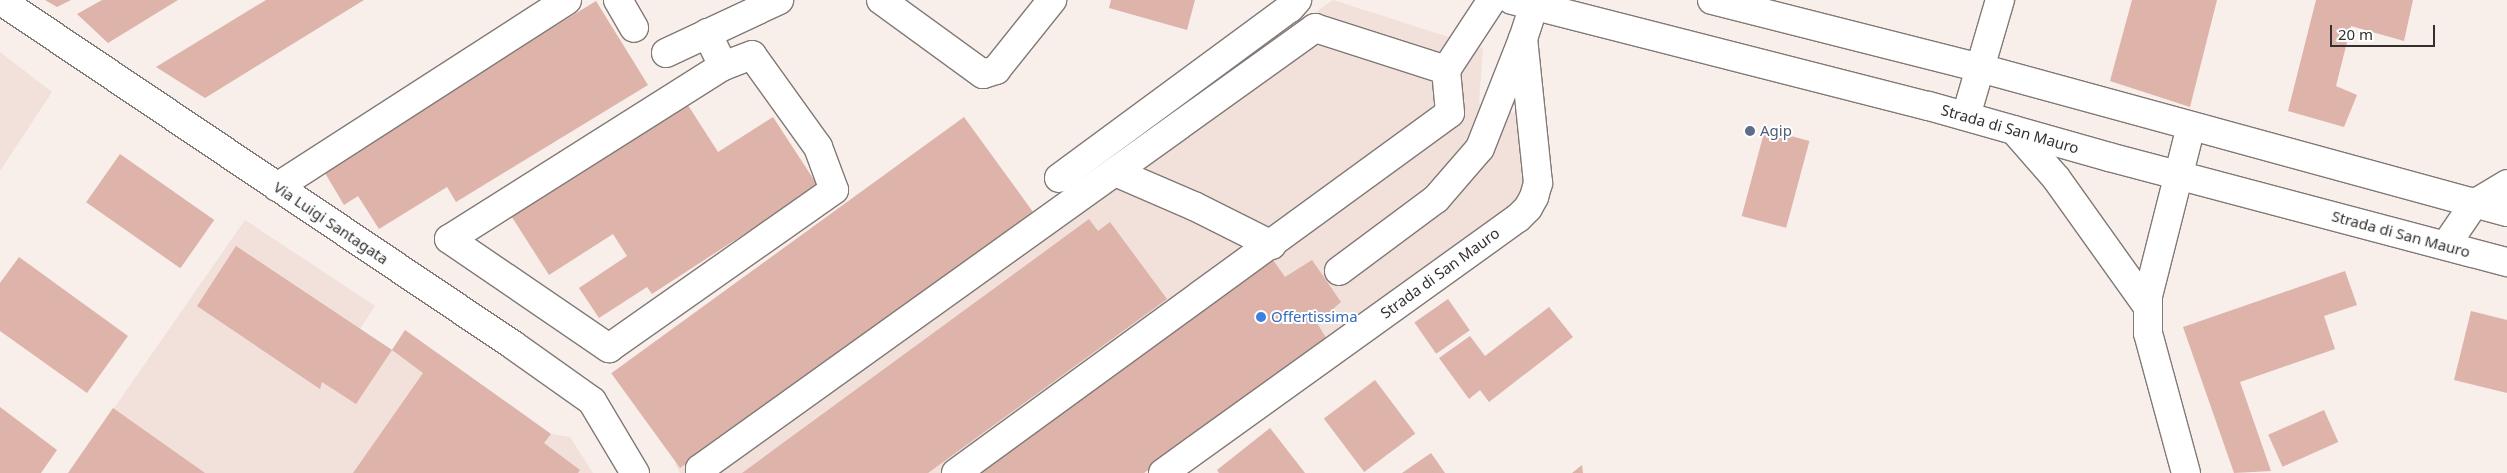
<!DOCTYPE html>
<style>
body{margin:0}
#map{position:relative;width:2507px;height:473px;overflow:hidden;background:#f8eeea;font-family:"Noto Sans",sans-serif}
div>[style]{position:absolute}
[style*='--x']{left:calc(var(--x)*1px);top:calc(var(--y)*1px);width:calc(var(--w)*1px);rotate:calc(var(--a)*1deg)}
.built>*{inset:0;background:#f2e0da}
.building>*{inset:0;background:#ddb3aa;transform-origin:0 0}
.roads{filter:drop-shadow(1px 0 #817975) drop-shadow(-1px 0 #817975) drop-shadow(0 1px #817975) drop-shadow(0 -1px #817975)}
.minor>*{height:28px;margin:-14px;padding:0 14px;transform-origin:14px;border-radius:14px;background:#fff}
.major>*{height:28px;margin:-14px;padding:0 14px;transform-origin:14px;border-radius:14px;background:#fff}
.dots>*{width:14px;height:14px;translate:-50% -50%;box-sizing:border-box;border:2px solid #fefefe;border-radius:50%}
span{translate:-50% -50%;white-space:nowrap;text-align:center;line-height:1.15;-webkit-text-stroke:4px #fefefe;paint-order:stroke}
.street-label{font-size:15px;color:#34302f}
.service-label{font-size:15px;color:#4e5e75}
.left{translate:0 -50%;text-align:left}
.shop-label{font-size:15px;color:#366cbe}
.scale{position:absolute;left:2330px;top:25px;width:105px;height:22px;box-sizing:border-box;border:2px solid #34302f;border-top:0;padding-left:6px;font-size:15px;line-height:18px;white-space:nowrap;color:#34302f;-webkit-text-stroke:4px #fefefe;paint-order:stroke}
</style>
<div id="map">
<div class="built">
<div style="clip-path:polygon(1333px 0,1483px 48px,1479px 103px,1518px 114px,1522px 186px,1514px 207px,1144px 473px,680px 473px,675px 464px)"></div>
<div style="clip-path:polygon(0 52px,52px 92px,0 171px)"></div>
<div style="clip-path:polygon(245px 220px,375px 306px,360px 329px,392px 350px,405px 330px,551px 434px,570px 437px,593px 473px,69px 473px)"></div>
</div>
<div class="building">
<div style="clip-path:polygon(45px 0,71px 0,57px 7px)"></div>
<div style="clip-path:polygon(102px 0,178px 0,108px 43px,77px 14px)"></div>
<div style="clip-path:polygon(266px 0,364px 0,205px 98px,156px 67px)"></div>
<div style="clip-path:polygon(1111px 0,1195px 0,1187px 30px,1109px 8px)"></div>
<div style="clip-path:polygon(2132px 0,2217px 0,2190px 107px,2110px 81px)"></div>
<div style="clip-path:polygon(2316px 0,2413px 0,2404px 41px,2351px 26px,2336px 86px,2357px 95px,2344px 127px,2288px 111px)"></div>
<div style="clip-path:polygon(596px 1px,648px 85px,456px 202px,447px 187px,379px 229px,358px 196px,344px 205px,322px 168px)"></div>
<div style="clip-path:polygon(684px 99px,718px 152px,773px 117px,818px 186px,652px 294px,647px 287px,599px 318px,579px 288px,627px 256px,613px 234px,549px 275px,508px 211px)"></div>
<div style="left:964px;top:117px;width:117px;height:436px;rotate:54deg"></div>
<div style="left:1765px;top:129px;width:46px;height:90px;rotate:15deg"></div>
<div style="left:120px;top:154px;width:115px;height:59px;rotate:35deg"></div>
<div style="clip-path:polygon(1089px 219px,1098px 231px,1110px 222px,1167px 299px,928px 473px,742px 473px)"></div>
<div style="clip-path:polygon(236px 246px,392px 350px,356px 404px,322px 382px,320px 389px,197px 306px)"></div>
<div style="clip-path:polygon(19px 257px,128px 336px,87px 393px,0 331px,0 283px)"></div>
<div style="clip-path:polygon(1271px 257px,1285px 277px,1312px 260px,1341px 302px,1317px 323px,1328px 341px,1144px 473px,976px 473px)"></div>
<div style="clip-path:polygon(2345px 271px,2357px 305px,2324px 316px,2335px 349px,2240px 382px,2271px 471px,2234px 473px,2183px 327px)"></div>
<div style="left:1448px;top:299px;width:38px;height:41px;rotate:55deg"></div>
<div style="clip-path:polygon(1549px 307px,1573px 337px,1489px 402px,1480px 390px,1469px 399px,1439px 358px,1470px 336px,1485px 356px)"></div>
<div style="clip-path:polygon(2471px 311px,2507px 320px,2507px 393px,2454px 380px)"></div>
<div style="clip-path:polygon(405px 330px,551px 434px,544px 443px,580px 470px,578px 473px,353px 473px,423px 373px,392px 350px)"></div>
<div style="left:1375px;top:380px;width:67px;height:64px;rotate:53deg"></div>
<div style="clip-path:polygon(0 407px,57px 450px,41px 473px,0 473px)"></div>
<div style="clip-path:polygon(113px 408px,205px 473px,68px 473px)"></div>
<div style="left:2324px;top:410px;width:35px;height:61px;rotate:66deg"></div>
<div style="clip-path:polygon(1270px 428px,1305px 473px,1219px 473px,1217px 470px)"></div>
<div style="clip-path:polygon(1431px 453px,1445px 473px,1402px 473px)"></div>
<div style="clip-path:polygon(1582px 465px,1583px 473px,1572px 473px)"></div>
</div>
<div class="roads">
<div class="minor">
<div style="--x:0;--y:0;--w:618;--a:33.92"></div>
<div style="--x:513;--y:345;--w:97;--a:35.3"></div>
<div style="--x:592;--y:401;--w:84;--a:59.2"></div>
<div style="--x:618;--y:0;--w:32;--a:60"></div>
<div style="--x:881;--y:0;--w:126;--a:36"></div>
<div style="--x:983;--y:74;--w:14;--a:-17"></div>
<div style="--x:996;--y:70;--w:90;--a:-51.3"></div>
<div style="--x:707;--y:33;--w:37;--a:64"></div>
<div style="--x:723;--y:66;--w:324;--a:147.7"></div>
<div style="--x:449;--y:239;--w:194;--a:34.3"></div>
<div style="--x:609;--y:348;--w:275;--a:-35.1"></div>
<div style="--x:834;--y:190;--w:46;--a:-110.4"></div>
<div style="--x:818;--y:147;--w:113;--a:-125.7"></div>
<div style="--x:752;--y:55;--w:31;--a:159"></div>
<div style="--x:666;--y:53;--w:125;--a:-25.1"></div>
<div style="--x:1966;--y:116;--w:121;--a:-73.7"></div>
<div style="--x:1115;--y:172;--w:86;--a:23.3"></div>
<div style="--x:1194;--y:206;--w:87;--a:26.6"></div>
<div style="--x:1059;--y:178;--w:287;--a:-36.4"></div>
<div style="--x:1290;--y:8;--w:11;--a:-49"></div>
<div style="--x:277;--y:187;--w:345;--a:-32.8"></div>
<div style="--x:2446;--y:245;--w:50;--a:-55.7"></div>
<div style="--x:2474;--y:204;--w:39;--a:-31"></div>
<div style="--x:1339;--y:271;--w:121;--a:-36.6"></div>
<div style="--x:1436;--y:199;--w:67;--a:-49.2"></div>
<div style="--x:1480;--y:148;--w:117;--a:-68.5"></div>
<div style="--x:1523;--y:39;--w:35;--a:-72"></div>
<div style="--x:700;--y:473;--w:4;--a:-90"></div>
<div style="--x:700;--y:469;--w:757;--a:-35.64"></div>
<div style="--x:1315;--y:28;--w:138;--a:17.8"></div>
<div style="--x:956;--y:473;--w:611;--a:-36.08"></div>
<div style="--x:1450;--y:113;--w:43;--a:-95.3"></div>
<div style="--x:1446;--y:70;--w:84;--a:-56.7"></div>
<div style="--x:1163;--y:473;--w:437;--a:-35.7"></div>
<div style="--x:1518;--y:218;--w:14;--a:-45"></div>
<div style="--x:1528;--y:208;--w:13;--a:-61"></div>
<div style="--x:1534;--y:197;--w:15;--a:-74"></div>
<div style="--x:1538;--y:183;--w:145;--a:-95.9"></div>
<div style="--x:2186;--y:473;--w:145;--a:-105.2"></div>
<div style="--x:2148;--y:333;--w:37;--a:-90"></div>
<div style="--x:2148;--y:296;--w:175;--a:-75.8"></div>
</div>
<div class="major">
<div style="--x:1512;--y:0;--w:430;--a:14.3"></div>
<div style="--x:1929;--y:106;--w:187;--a:15.8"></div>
<div style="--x:2109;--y:157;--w:412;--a:14.8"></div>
<div style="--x:1712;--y:0;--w:276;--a:14.2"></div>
<div style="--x:1980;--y:68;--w:546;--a:15.28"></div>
<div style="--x:2014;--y:130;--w:64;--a:48.8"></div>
<div style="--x:2056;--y:178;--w:158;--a:54.5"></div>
</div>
</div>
<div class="dots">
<div style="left:1750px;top:131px;background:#5c6f8a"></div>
<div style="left:1261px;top:317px;background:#3f7fe0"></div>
</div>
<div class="street-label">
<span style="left:2010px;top:129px;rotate:16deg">Strada di San Mauro</span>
<span style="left:331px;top:223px;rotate:34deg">Via Luigi Santagata</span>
<span style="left:2401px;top:234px;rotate:15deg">Strada di San Mauro</span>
<span style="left:1440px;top:273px;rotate:-36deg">Strada di San Mauro</span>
</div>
<div class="service-label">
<span class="left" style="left:1760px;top:131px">Agip</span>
</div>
<div class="shop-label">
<span class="left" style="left:1271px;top:317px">Offertissima</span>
</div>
<div class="scale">20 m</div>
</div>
